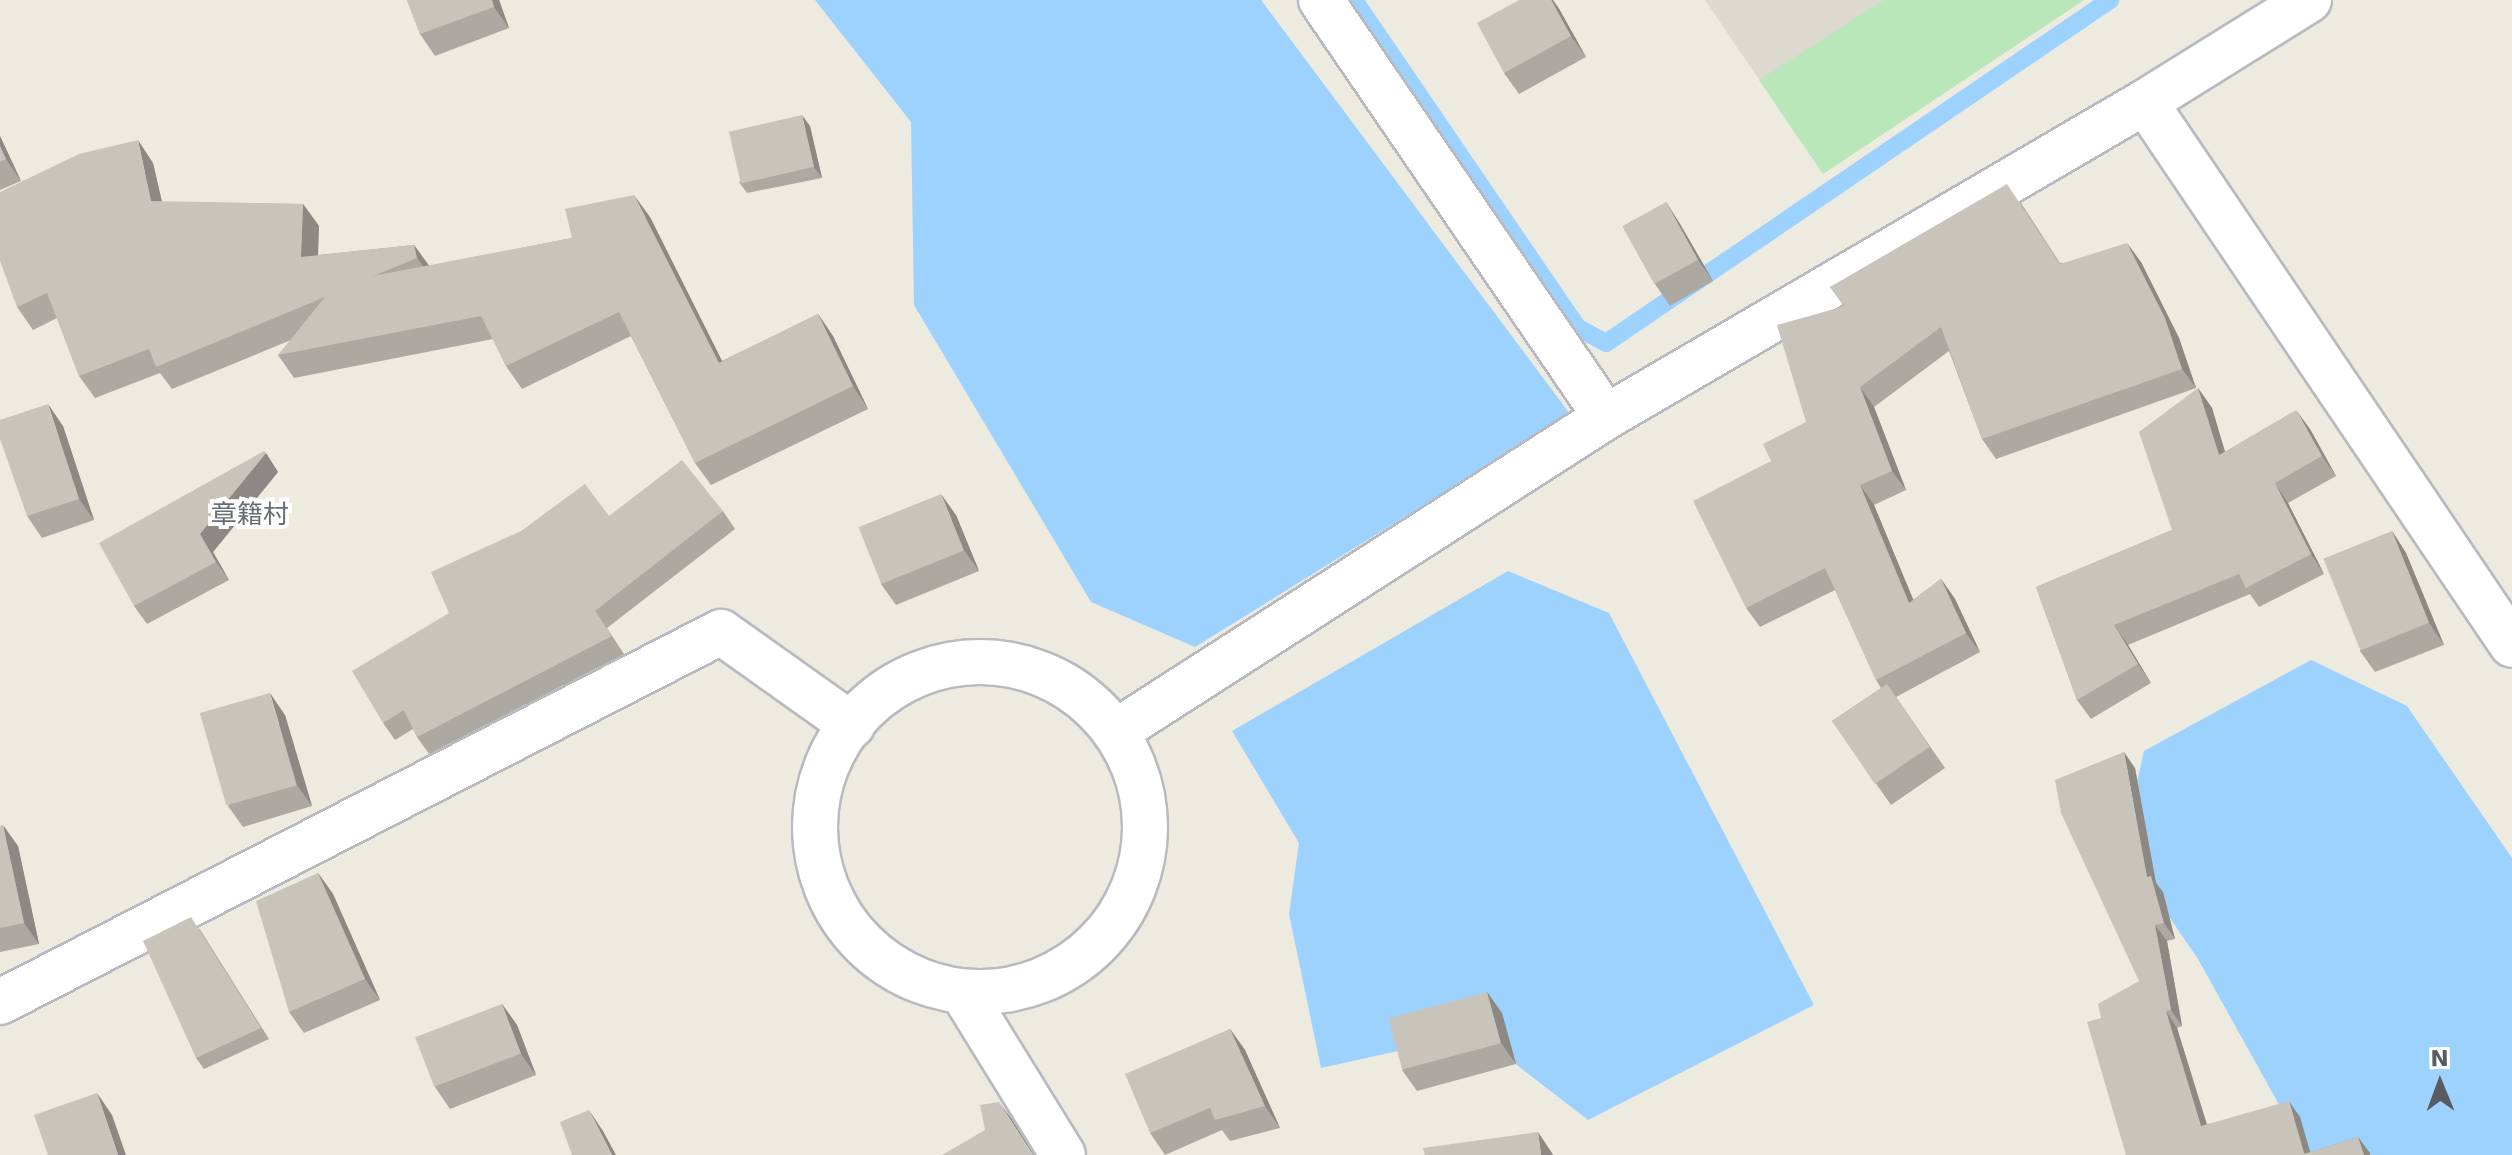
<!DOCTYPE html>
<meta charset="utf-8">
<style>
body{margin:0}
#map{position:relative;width:2512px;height:1155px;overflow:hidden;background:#edeadf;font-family:"DejaVu Sans","Noto Sans SC",sans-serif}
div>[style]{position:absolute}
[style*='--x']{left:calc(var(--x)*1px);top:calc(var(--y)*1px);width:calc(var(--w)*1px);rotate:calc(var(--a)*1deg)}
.education>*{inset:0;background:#dcd9ce}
.green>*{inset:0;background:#b9e7ba}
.water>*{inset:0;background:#9dd2ff}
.stream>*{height:18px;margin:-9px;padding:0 9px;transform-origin:9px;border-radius:9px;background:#9dd2ff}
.roads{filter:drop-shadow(2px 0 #b8bac0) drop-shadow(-2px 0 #b8bac0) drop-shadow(0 2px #b8bac0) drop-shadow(0 -2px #b8bac0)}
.street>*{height:44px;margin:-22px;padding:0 22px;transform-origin:22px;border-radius:22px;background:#fff}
.street>.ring{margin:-22px;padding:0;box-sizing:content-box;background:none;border:44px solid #fff;border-radius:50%}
.secondary>*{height:44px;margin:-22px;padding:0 22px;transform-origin:22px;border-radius:22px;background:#fff}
.wall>*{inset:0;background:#aca9a2}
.shaded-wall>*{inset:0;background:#8c8984}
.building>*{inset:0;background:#c8c4bc;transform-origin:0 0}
span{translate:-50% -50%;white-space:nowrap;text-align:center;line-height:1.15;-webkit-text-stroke:8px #fff;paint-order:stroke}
.quarter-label{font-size:26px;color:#696e74}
.north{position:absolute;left:2400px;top:1043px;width:80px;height:80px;-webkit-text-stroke:6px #fff;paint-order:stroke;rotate:359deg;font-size:22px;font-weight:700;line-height:32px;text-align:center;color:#585c62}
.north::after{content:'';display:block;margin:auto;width:28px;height:36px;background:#585c62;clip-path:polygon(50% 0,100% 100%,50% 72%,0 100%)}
</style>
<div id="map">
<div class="education">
<div style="clip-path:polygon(1705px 0,2084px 0,1823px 174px)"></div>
</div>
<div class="green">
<div style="clip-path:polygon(1884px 0,2084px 0,1823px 174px,1759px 80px)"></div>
</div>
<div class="water">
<div style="clip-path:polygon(815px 0,1261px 0,1570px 414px,1195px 647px,1091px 602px,914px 305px,911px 122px)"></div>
<div style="clip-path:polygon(1508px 571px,1609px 613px,1814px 1005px,1588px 1120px,1499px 1051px,1407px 1049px,1321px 1068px,1289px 914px,1299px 843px,1232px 731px)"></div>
<div style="clip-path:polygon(2311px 660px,2407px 706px,2512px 858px,2512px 1155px,2307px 1155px,2198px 959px,2122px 848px,2144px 751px)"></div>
</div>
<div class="stream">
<div style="--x:1354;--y:0;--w:396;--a:55.7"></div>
<div style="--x:1577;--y:327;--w:33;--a:29"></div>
<div style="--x:1606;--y:343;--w:610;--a:-34.24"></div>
</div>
<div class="roads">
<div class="street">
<div style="--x:1321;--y:0;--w:505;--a:55.65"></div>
<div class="ring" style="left:815px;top:662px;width:286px;height:286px"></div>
<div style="--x:1117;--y:731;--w:581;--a:-32.71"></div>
<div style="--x:1606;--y:417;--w:624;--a:-30.3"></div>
<div style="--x:963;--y:993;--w:190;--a:58.3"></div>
<div style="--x:0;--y:1002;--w:810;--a:-27.17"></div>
<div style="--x:721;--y:632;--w:161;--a:35.4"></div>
</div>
<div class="secondary">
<div style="--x:2309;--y:0;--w:193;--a:148.1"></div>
<div style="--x:2145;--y:102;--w:655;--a:55.95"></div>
</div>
</div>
<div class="wall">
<div style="clip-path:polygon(407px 0,499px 0,509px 28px,435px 56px,420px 34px)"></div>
<div style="clip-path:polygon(1558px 7px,1586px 57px,1519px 94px,1504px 73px)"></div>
<div style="clip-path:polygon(810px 126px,822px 178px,747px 193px,739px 182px)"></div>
<div style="clip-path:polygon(0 136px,21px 181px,0 190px)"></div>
<div style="clip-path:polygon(153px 163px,162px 202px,303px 204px,319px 226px,318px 255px,414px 245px,429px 266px,572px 238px,650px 217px,722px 361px,818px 314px,833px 336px,868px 409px,711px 485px,695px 463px,631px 336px,522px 389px,506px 366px,493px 339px,294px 378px,278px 355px,291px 340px,172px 389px,160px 373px,95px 398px,79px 376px,57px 318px,33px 330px,17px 307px)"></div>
<div style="clip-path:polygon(1666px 202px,1680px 224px,1713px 281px,1670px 306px,1655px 284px)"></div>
<div style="clip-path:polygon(2021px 203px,2060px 263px,2141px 262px,2179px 338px,2196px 388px,1996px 459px,1982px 439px,1949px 351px,1874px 407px,1906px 490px,1874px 505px,1913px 600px,1941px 579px,1955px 599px,1980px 652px,1896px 697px,1945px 768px,1891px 805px,1832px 721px,1881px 688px,1876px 680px,1835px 590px,1760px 627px,1746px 608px,1771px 461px,1806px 422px,1844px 306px,1830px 287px)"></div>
<div style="clip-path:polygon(2198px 388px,2212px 408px,2225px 452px,2310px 429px,2336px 476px,2288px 503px,2324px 574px,2259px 607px,2250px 594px,2128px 645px,2151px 683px,2091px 719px,2077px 700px,2036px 587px,2172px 530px)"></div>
<div style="clip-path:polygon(63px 426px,94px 520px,42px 538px,27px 516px)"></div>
<div style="clip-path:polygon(266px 453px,278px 472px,213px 552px,229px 580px,147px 624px,134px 606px)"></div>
<div style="clip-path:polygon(723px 511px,735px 529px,607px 628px,624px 654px,429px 754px,417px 737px,413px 729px,395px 740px,383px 723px,609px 516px)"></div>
<div style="clip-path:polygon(956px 515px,979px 571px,896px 605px,881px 584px)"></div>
<div style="clip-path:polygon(2392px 531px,2406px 553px,2444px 645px,2375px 672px,2360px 651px)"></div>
<div style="clip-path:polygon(285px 715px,312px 806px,243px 827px,228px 806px)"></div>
<div style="clip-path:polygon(2135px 768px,2156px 883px,2163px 892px,2175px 939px,2167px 941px,2182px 1026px,2177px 1028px,2207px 1124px,2300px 1117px,2310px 1152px,2358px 1137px,2370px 1155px,2126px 1155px,2101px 1018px,2139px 981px)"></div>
<div style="clip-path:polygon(0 826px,18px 846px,39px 944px,0 952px)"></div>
<div style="clip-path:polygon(318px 873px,333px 894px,380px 1000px,304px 1033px,289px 1012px)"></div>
<div style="clip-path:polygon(199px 928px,269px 1039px,204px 1069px,196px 1058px)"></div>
<div style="clip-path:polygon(1487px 992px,1502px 1013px,1516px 1064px,1417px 1091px,1402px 1070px)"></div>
<div style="clip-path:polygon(502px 1004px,517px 1025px,536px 1075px,450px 1109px,435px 1087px)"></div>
<div style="clip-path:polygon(1230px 1029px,1245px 1050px,1280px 1128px,1230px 1141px,1222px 1130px,1165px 1155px,1150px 1133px)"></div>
</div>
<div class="shaded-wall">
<div style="clip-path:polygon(492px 0,499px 0,509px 28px,494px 7px)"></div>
<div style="clip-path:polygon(1551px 0,1553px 0,1558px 7px,1586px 57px,1571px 36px)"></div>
<div style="clip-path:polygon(802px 115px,810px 126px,822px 178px,814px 167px)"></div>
<div style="clip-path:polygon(0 136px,21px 181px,6px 159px,0 146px)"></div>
<div style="clip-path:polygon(138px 140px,153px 163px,167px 224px,151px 201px)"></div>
<div style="clip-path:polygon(634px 195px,650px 217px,734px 385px,719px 363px)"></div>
<div style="clip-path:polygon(1666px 202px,1680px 224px,1713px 281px,1698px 260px)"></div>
<div style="clip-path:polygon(303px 204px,319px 226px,317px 279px,301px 257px)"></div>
<div style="clip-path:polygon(2127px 243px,2141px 262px,2179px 338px,2196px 388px,2182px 369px)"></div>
<div style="clip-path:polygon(414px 245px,430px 267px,433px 280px,417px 258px)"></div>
<div style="clip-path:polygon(818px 314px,833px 336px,868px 409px,853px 386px)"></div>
<div style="clip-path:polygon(1860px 387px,1874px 407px,1906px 490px,1892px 471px)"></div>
<div style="clip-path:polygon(2198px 388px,2212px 408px,2232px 475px,2219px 455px)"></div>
<div style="clip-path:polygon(48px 404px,63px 426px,94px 520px,79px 499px)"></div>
<div style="clip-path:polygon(2296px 410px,2310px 429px,2336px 476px,2322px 456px)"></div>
<div style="clip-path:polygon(266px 453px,278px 472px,213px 552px,229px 580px,216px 562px,200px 534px)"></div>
<div style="clip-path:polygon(2275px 483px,2288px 503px,2324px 574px,2311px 554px)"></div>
<div style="clip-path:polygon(1860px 485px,1874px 505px,1923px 623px,1909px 603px)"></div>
<div style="clip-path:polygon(941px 494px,956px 515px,979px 571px,964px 550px)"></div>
<div style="clip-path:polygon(2392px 531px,2406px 553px,2444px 645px,2429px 623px)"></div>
<div style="clip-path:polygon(1941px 579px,1955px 599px,1980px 652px,1966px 633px)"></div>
<div style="clip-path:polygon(2114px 625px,2128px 645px,2151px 683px,2138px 664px)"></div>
<div style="clip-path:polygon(270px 693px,285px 715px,312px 806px,297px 785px)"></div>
<div style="clip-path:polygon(2124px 752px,2135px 768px,2156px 883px,2163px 892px,2175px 939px,2164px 923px,2147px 877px)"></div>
<div style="clip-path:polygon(3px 825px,18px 846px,39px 944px,24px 923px)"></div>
<div style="clip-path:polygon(318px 873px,333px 894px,380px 1000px,365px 979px)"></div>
<div style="clip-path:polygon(2155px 925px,2167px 941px,2182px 1026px,2171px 1010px)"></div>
<div style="clip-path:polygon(1487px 992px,1502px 1013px,1516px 1064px,1501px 1043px)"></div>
<div style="clip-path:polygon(502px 1004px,517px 1025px,536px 1075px,521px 1054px)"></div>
<div style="clip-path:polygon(2166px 1011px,2177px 1028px,2212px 1142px,2201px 1126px)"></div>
<div style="clip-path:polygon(1230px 1029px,1245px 1050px,1280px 1128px,1265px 1106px)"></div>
<div style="clip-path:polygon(97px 1093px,112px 1115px,126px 1155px,118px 1155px)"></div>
<div style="clip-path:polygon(2289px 1101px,2300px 1117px,2311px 1155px,2305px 1155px)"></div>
<div style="clip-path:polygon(999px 1102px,1011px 1118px,1034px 1155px,1033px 1155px)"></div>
<div style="clip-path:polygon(589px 1110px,603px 1131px,616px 1155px,612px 1155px)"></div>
<div style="clip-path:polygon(1538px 1132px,1552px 1153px,1553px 1155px,1541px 1155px)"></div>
<div style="clip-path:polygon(2358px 1137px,2370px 1153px,2370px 1155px,2364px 1155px)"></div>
</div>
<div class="building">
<div style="clip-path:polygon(407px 0,492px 0,494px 7px,420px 34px)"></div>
<div style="clip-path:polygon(1519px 0,1551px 0,1571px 36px,1504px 73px,1477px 23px)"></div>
<div style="left:802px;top:115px;width:53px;height:75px;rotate:77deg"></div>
<div style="clip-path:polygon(138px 140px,151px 201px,303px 204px,301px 257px,414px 245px,417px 258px,373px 276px,572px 238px,565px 209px,634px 195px,719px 363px,818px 314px,853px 386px,695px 463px,619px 312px,506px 366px,481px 316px,278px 355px,325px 297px,156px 367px,149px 349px,79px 376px,47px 293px,17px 307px,0 261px,0 192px,79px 154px)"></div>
<div style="clip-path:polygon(0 146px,6px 159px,0 162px)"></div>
<div style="clip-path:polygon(2007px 184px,2060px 264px,2127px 243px,2165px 318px,2182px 369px,1982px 439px,1941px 327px,1860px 387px,1892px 471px,1860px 485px,1909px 603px,1941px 579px,1966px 633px,1876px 680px,1825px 568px,1746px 608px,1693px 501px,1771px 461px,1763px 444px,1806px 422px,1777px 325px,1845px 306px,1830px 287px)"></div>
<div style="left:1666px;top:202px;width:66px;height:50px;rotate:61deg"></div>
<div style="clip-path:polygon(2198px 388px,2219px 455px,2296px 410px,2322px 456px,2275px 483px,2311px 554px,2246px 588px,2239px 574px,2114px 625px,2138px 664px,2077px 700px,2036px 587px,2172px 530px,2139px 432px)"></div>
<div style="clip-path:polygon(48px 404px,79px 499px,27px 516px,0 439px,0 420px)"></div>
<div style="clip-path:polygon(264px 451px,266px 453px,200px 534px,216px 562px,134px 606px,99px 543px)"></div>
<div style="clip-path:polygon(682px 460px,723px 511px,595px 611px,612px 636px,417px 737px,404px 710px,383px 723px,352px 671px,449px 613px,431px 572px,521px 531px,585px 484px,609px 516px)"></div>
<div style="left:941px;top:494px;width:61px;height:89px;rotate:68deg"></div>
<div style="left:2392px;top:531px;width:99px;height:74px;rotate:68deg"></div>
<div style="left:1887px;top:684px;width:76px;height:66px;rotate:56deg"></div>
<div style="left:270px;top:693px;width:96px;height:73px;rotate:74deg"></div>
<div style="clip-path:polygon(2124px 752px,2147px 877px,2151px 876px,2164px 923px,2155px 925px,2171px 1010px,2166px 1011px,2201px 1126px,2289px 1101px,2304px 1154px,2358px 1137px,2364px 1155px,2126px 1155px,2087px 1022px,2101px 1018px,2098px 1004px,2139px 981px,2061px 813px,2055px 780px)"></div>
<div style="clip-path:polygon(3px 825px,24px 923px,0 928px,0 826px)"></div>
<div style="clip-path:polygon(318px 873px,365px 979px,289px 1012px,256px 901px)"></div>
<div style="clip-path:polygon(191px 917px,261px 1028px,196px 1058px,143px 941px)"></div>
<div style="left:1487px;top:992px;width:53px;height:102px;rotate:75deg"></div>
<div style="left:502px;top:1004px;width:53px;height:93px;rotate:69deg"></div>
<div style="clip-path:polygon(1230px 1029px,1265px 1106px,1215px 1120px,1210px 1108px,1150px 1133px,1125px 1074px)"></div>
<div style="clip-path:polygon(97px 1093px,118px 1155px,48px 1155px,34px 1115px)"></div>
<div style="clip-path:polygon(999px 1102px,1030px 1151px,1034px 1155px,942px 1155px,985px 1130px,980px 1105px)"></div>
<div style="clip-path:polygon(589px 1110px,612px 1155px,572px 1155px,560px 1122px)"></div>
<div style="clip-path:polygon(1538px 1132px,1541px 1155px,1425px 1155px,1423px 1148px)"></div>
</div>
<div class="quarter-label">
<span style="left:250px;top:515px">章籍村</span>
</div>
<div class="north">N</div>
</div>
